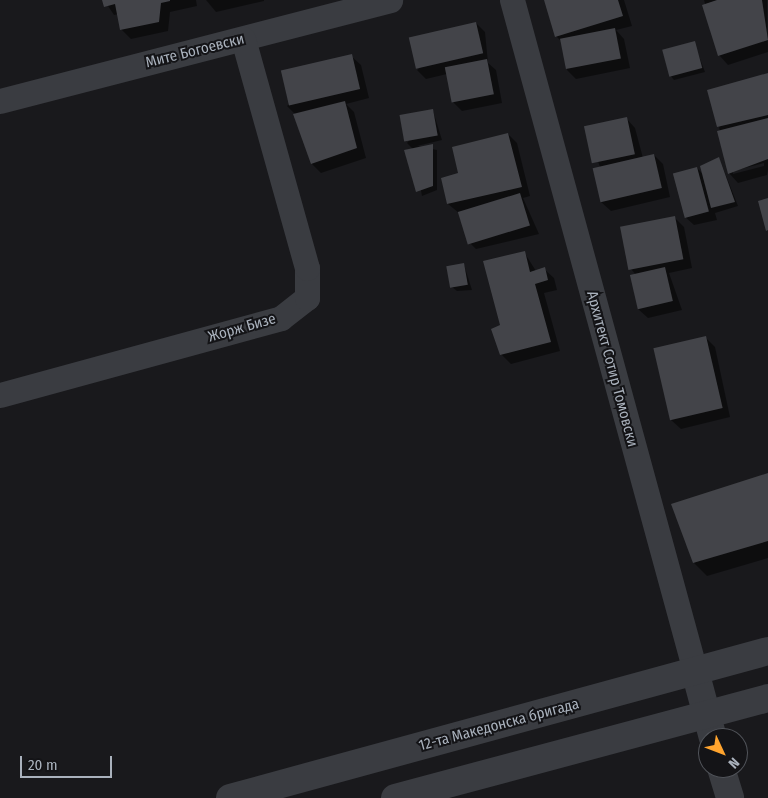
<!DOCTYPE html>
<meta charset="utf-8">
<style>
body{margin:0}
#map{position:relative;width:768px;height:798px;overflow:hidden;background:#19191c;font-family:"Fira Sans Condensed",sans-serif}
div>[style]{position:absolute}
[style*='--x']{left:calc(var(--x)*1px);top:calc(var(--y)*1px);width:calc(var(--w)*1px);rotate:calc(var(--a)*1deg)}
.shadow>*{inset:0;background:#0007}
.building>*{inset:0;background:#434449;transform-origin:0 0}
.minor>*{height:25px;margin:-12.5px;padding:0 12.5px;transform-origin:12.5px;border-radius:12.5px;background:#3a3c41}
.tertiary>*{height:28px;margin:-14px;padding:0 14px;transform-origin:14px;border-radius:14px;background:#3a3c41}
span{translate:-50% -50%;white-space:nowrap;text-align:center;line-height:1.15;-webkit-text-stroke:4px #141417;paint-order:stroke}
.street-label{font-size:15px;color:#aab2bd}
.north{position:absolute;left:698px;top:728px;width:50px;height:50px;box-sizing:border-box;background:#141417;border:1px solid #505359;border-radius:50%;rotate:133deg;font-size:14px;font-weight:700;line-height:20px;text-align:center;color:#aab2bd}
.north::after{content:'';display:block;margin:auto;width:18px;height:22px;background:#ffa42e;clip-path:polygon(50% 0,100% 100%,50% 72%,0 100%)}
.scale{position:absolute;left:20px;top:756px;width:92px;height:22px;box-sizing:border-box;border:2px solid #aab2bd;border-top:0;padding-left:6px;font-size:15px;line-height:18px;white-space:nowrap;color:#aab2bd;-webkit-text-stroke:4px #141417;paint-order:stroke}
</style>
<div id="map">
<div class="shadow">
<div style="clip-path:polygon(104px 0,196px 0,197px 6px,170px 12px,168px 31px,131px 39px,121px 29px,118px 14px,114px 15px)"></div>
<div style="clip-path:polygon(206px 0,264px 0,264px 1px,216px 12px)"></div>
<div style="clip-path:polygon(545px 0,624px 0,632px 26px,616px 30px,624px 39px,630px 68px,576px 79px,567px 70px,563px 43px,556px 36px)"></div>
<div style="clip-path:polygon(704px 0,767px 0,768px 52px,728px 65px,719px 55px)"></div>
<div style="clip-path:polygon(476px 23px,485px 32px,488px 63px,496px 70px,502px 103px,462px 111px,453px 102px,447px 74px,426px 79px,417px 70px)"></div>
<div style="clip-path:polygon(694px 43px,705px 72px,674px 80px,670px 75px)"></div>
<div style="clip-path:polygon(351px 56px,361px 65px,369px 98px,346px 104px,354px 112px,366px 158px,321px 173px,312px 164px,296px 115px,287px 106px)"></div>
<div style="clip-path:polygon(evenodd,768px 74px,768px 170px,767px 175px,738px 183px,728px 172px,719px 127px,768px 74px,764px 163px,764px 166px,733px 174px,733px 171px,764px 163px)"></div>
<div style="clip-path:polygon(433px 111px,442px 140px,417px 146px,437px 150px,437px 190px,422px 196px,413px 149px,407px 143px)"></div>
<div style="clip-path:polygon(626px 118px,635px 128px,643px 158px,654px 155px,663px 164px,670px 197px,611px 211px,601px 202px,600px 167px,586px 127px)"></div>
<div style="clip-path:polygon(508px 134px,517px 143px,530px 196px,523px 198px,539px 234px,476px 249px,467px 240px,459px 213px,448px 204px,442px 178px,460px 174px)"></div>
<div style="clip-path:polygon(719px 158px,738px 206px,715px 213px,717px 220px,694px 225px,684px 216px,697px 168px,703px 174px)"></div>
<div style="clip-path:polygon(675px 218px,684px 227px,692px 268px,669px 273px,682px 310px,648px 318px,638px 309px,637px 276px,631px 269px)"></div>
<div style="clip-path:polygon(524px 252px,536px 271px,544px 269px,554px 278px,557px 290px,544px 293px,560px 351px,511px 364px,501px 354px,501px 326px)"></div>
<div style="clip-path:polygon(464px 265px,472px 290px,457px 291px,452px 287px)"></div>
<div style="clip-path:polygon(705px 337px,715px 347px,730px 417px,681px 429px,671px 420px)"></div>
<div style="clip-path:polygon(768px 474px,768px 558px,707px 576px,694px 563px)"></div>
</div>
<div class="building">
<div style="clip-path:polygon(102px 0,170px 0,170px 1px,161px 3px,159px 22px,120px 30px,115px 4px,104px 7px)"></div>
<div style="clip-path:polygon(544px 0,618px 0,623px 16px,555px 37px)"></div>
<div style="clip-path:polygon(717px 0,762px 0,768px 40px,718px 56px,702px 5px)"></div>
<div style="left:476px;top:22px;width:32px;height:69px;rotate:77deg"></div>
<div style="left:615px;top:28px;width:31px;height:56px;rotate:79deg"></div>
<div style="left:695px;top:41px;width:28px;height:34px;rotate:75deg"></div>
<div style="left:352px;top:54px;width:36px;height:73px;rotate:77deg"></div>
<div style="left:487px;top:59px;width:36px;height:43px;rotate:79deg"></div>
<div style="clip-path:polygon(768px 73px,768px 115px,717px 127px,707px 90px)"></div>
<div style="clip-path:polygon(345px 101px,357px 148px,311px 164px,293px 114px)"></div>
<div style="left:433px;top:109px;width:27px;height:34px;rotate:80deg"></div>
<div style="left:627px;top:117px;width:38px;height:44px;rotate:78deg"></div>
<div style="clip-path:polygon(768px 118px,768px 159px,728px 174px,717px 131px)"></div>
<div style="clip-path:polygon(508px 133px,522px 187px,447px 204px,441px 178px,458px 173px,452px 147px)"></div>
<div style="clip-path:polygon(433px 144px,433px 186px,416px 192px,404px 150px)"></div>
<div style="left:654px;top:154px;width:35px;height:63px;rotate:77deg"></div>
<div style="clip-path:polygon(719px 157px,735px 202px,711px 208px,700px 166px)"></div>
<div style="left:697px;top:167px;width:46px;height:25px;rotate:75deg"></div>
<div style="left:520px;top:193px;width:34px;height:65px;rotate:73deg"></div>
<div style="clip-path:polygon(768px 198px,768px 230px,766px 231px,758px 201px)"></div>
<div style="left:675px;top:216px;width:44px;height:56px;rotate:79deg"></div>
<div style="clip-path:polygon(525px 251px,530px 272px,545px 267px,548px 280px,535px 284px,551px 342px,500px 355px,491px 329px,500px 325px,483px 261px)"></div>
<div style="left:464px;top:263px;width:22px;height:18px;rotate:80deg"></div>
<div style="left:665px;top:267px;width:35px;height:36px;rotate:77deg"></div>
<div style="left:706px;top:336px;width:74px;height:54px;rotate:77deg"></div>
<div style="clip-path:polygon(768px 473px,768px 541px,693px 563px,671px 504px)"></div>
</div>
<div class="minor">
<div style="--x:512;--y:0;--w:696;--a:74.74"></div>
<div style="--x:0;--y:101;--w:403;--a:-14.5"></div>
<div style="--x:0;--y:395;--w:291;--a:-15.3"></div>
<div style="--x:281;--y:318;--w:33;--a:-38"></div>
<div style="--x:307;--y:298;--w:30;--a:-90"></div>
<div style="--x:307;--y:268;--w:238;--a:-105.6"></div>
</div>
<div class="tertiary">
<div style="--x:695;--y:671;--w:69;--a:75"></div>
<div style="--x:721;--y:768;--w:31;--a:73"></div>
<div style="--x:230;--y:798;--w:558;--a:-15.28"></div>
<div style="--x:395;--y:798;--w:386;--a:-15"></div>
</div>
<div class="street-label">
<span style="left:195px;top:51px;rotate:-14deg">Мите Богоевски</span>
<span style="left:242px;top:328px;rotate:-16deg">Жорж Бизе</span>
<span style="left:612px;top:369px;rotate:75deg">Архитект Сотир Томовски</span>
<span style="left:499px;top:725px;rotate:-15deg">12-та Македонска бригада</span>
</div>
<div class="north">N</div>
<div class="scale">20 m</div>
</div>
